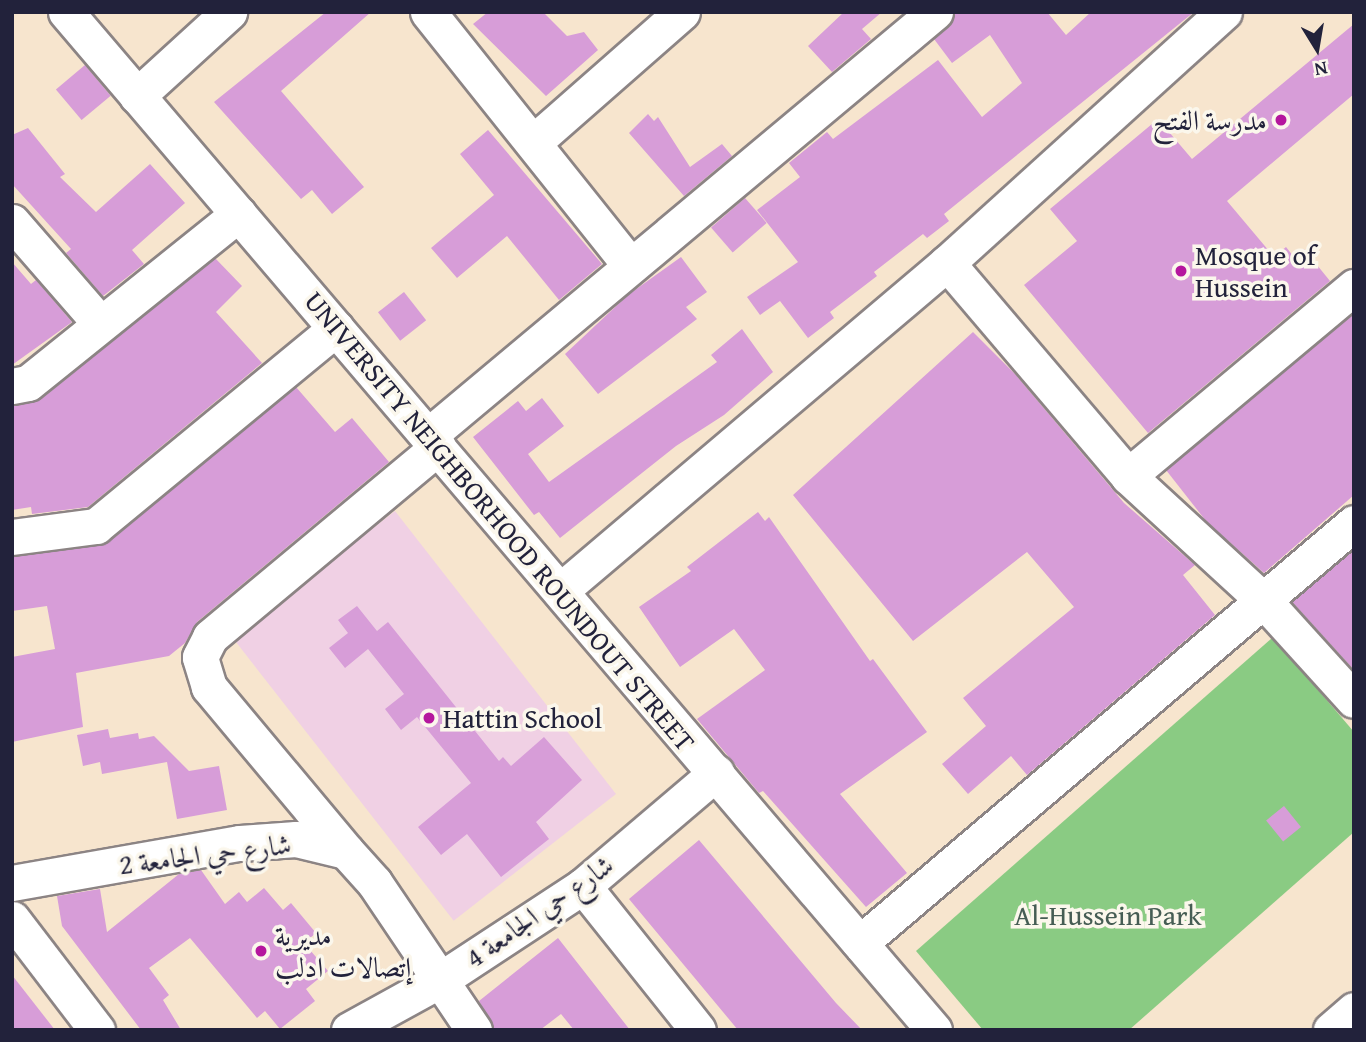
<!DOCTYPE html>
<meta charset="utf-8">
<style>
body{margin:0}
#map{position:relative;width:1366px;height:1042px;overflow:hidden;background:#f7e5ce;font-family:"Gentium Book Plus",Amiri,serif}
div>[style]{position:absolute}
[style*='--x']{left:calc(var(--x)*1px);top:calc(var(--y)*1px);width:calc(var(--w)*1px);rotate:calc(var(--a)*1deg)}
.built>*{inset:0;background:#f0d0e4;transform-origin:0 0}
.green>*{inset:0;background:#8acb83}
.building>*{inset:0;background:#d79dd8;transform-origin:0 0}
.roads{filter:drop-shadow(2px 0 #8c8484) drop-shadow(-2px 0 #8c8484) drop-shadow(0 2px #8c8484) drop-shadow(0 -2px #8c8484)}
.minor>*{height:35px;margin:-17.5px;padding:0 17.5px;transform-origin:17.5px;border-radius:17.5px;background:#fff}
.dots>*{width:19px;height:19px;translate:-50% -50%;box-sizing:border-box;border:4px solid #fbf7ec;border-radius:50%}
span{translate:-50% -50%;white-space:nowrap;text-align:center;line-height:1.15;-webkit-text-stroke:7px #fbf7ec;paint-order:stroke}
.poi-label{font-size:28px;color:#22223b}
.right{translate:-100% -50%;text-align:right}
.left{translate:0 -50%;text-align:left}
.street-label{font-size:28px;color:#22223b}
.park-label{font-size:28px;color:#465d54}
.frame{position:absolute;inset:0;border:14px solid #22223b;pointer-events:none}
.north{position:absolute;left:1282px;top:14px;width:70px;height:70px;-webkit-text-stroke:5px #fbf7ec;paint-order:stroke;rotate:169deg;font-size:19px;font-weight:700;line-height:28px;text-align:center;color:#22223b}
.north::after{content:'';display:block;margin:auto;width:24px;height:32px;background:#22223b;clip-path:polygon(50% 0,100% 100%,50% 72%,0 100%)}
</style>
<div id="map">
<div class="built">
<div style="left:395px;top:511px;width:359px;height:206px;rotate:52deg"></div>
</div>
<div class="green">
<div style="clip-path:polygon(1273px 637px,1354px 732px,1354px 832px,1129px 1030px,983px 1030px,916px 951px)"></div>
</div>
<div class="building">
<div style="clip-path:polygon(326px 12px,371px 12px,281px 91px,364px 187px,332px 214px,312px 190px,301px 199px,214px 102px)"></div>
<div style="clip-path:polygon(488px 12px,543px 12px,567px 36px,584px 32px,598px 50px,546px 96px,473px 24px)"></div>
<div style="clip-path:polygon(844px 12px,882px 12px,862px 29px,871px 39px,832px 72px,808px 46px)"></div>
<div style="clip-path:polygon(955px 12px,1047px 12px,1066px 35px,1091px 12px,1194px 12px,944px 214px,949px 221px,927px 238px,923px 234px,874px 272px,877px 276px,830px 312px,834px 318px,808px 338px,780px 301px,760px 315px,747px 297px,798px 262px,757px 210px,800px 177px,789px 163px,827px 132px,833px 139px,938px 60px,982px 117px,1022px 83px,990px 35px,952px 63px,934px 39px,948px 27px)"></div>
<div style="clip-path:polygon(1354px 24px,1354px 94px,1227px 201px,1274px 257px,1286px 247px,1294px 257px,1304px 249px,1330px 281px,1148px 433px,1024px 285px,1077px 241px,1050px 209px,1158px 119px,1192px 159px)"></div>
<div style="left:85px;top:65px;width:40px;height:38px;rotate:50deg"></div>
<div style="clip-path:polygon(648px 114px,654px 121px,658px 117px,690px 167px,722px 144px,732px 156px,684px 196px,629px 133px)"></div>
<div style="clip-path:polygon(28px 128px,65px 174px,60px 177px,96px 212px,150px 164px,185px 203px,132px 250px,144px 264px,103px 296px,66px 253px,71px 249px,12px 184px,12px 135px)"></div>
<div style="clip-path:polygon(488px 130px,602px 264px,559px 300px,507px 236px,457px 278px,431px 248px,494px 195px,460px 154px)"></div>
<div style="left:745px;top:198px;width:33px;height:45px;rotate:49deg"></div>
<div style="clip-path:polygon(681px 257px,707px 292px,686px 307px,697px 319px,598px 394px,565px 354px,628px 295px)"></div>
<div style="clip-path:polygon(215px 258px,242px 286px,216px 312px,262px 363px,88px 507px,32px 514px,31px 507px,12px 510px,12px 406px,41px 399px)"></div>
<div style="clip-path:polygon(12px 262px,31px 284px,36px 280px,72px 322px,12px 365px)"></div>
<div style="left:404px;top:292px;width:36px;height:33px;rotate:52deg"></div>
<div style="clip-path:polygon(1354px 313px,1354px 495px,1264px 573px,1206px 521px,1166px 470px)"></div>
<div style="clip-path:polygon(742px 329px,773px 372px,724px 415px,676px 446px,560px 538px,539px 512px,534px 515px,473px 437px,518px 401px,526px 411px,542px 398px,564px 426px,528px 454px,549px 482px,717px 362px,711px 355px)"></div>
<div style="clip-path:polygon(973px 332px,1015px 374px,1124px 503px,1195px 565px,1183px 575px,1215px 615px,1027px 775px,1011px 756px,968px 794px,942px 764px,986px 726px,963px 698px,1074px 607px,1027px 552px,913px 641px,793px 495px)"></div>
<div style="clip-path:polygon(296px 387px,335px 432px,352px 418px,389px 462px,197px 622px,185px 643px,169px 656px,76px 673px,83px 727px,12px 742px,12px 657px,55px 649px,47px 606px,12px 611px,12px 557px,108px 542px)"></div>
<div style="clip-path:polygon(758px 512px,765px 521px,769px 517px,870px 661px,873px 659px,927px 732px,840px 794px,907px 873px,866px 907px,763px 791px,759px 793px,697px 719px,765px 670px,734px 629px,680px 667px,639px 607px,691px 571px,687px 567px)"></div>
<div style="clip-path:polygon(1354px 550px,1354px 670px,1292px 602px)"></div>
<div style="clip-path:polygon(357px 606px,377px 631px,388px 622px,499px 761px,503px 757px,511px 766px,544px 737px,582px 780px,536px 822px,549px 839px,501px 877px,467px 834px,441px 855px,418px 827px,471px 783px,417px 717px,401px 730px,385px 709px,404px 694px,368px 649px,345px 668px,329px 648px,348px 633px,338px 620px)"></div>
<div style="clip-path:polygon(108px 729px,110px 738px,138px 733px,139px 739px,154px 736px,189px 771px,219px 766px,227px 810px,177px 819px,167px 762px,102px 774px,100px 762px,83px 766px,77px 735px)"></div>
<div style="left:1284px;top:806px;width:27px;height:23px;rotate:51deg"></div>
<div style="clip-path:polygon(699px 840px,836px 1003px,862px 1030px,738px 1030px,629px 899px)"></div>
<div style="clip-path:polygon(201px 870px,225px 904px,239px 892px,247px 902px,264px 888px,283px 910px,291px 903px,316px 933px,304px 943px,328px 971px,306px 989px,315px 1001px,280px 1029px,265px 1011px,257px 1018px,190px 938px,149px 968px,169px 995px,163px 1000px,181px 1030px,141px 1030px,62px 926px,57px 896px,100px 889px,107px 932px,179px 874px)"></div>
<div style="clip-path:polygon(558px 938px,630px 1030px,574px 1030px,561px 1014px,540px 1030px,494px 1030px,479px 1001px)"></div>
<div style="clip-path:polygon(12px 975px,55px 1030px,12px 1030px)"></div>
</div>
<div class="roads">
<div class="minor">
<div style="--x:66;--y:12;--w:1338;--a:49.55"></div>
<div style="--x:428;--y:12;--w:324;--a:51.4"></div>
<div style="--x:137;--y:96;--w:125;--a:-42.4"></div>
<div style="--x:534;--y:142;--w:197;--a:-41.3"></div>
<div style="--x:12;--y:222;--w:133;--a:49"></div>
<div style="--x:947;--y:263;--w:280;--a:49.6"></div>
<div style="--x:1128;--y:476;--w:186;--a:42.6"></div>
<div style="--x:1265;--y:602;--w:132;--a:47.8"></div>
<div style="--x:12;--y:386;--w:16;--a:-11"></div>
<div style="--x:28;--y:383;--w:270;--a:-38.8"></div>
<div style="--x:428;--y:436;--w:661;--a:-39.91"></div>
<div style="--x:1128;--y:476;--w:295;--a:-39.9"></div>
<div style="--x:12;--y:537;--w:85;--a:-7.5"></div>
<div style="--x:96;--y:526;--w:311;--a:-39.5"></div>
<div style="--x:560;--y:591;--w:507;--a:-40.28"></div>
<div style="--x:947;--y:263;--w:374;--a:-42.2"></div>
<div style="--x:346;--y:851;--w:214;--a:-129.9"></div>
<div style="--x:209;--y:687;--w:31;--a:-107"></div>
<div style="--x:200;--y:657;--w:22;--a:-63"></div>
<div style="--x:210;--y:637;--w:297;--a:-39.8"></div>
<div style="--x:12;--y:883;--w:231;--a:-10"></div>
<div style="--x:240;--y:843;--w:56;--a:-4.1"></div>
<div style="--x:296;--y:839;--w:51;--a:13.5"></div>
<div style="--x:346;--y:851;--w:42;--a:47.9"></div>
<div style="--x:374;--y:882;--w:179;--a:56"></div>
<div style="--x:583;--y:886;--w:184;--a:51.4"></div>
<div style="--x:12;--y:919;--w:140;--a:52.6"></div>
<div style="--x:860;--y:943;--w:648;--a:-40.37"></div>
<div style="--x:349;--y:1030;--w:104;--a:-28.8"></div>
<div style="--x:440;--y:980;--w:171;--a:-33.3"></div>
<div style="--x:583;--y:886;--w:175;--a:-40.4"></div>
<div style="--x:1331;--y:1030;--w:30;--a:-41"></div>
</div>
</div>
<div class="dots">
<div style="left:1281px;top:120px;background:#b5179e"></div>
<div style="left:1181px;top:271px;background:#b5179e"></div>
<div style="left:429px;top:718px;background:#b5179e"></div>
<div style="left:261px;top:951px;background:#b5179e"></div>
</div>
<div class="poi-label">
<span class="right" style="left:1267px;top:120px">مدرسة الفتح</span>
<span class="left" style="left:1195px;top:271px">Mosque of<br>Hussein</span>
<span class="left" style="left:443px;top:718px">Hattin School</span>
<span class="left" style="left:275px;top:951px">مديرية<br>إتصالات ادلب</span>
</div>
<div class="street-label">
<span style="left:500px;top:521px;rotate:50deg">UNIVERSITY NEIGHBORHOOD ROUNDOUT STREET</span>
<span style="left:205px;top:854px;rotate:-7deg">شارع حي الجامعة 2</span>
<span style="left:539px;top:911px;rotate:-35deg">شارع حي الجامعة 4</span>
</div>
<div class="park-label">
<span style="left:1108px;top:915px">Al-Hussein Park</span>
</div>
<div class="frame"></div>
<div class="north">N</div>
</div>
